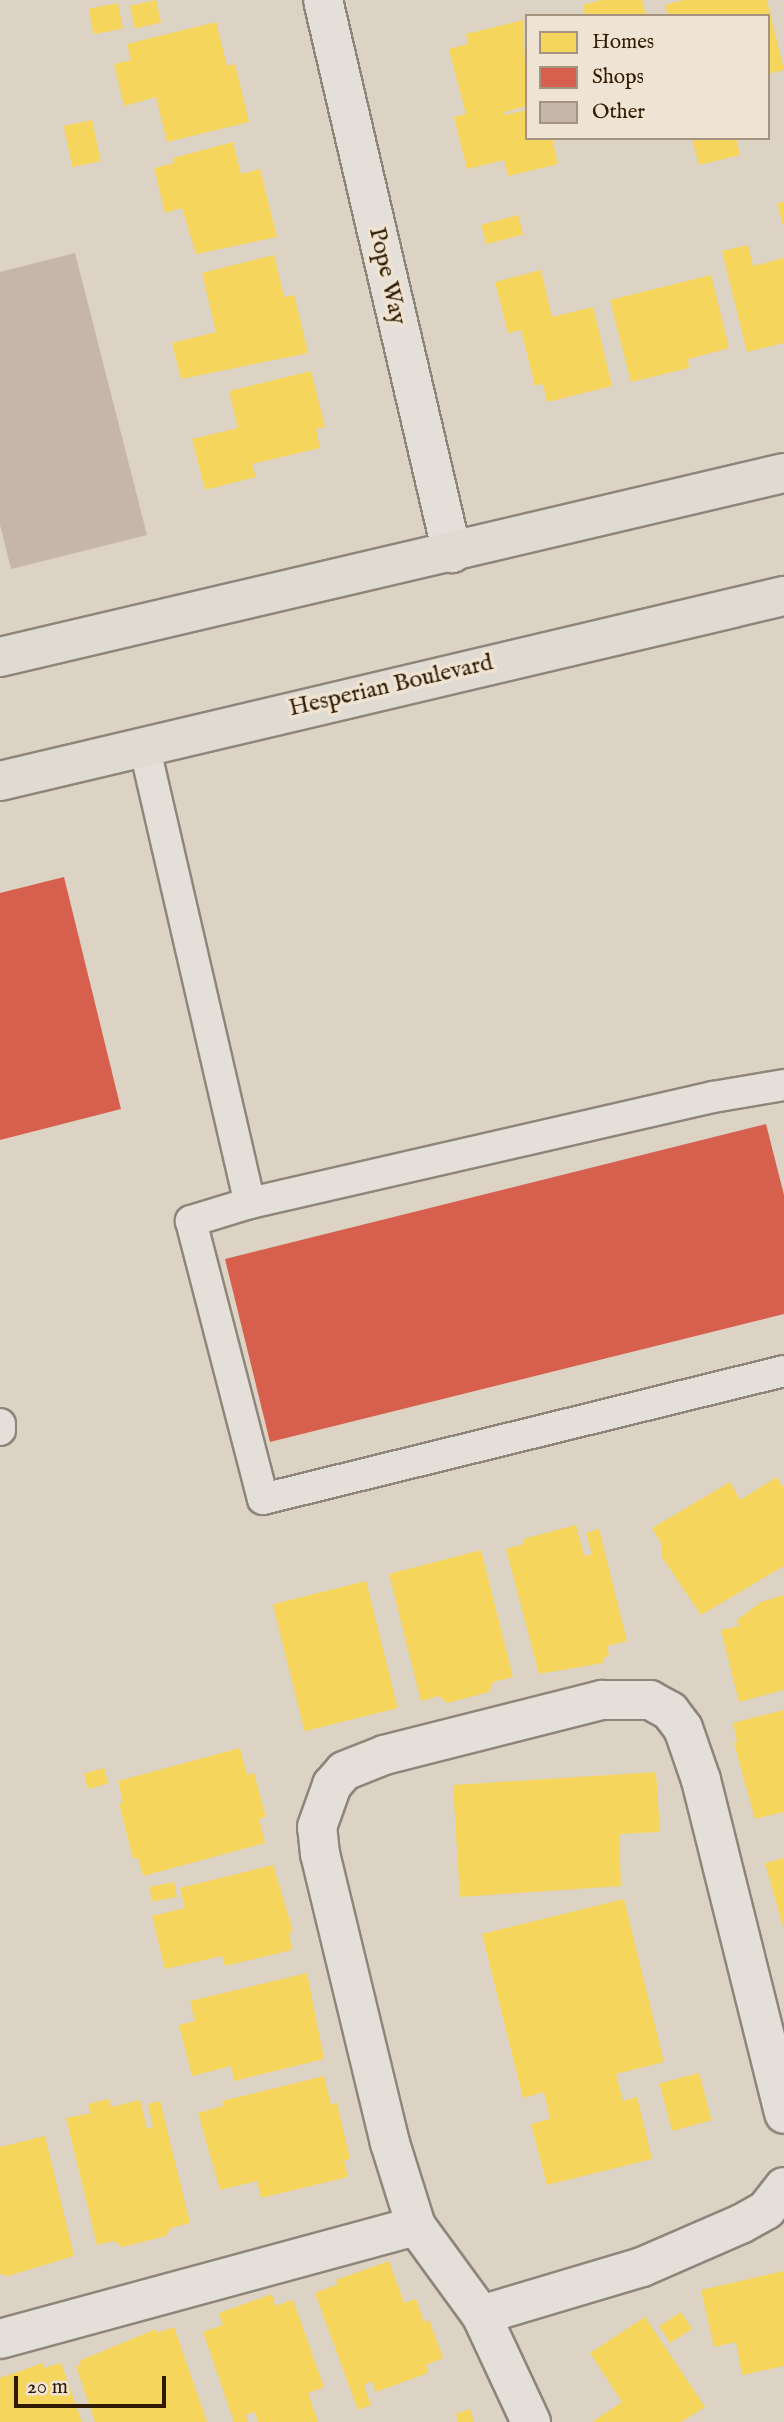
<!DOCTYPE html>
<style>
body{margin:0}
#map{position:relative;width:784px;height:2422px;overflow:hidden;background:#dcd3c5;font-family:"IM FELL English",serif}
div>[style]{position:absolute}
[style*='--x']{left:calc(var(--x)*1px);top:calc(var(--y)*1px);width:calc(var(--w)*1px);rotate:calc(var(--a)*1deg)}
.homes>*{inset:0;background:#f6d55c;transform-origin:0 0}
.shops>*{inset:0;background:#d6604d}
.building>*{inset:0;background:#c6b5aa}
.roads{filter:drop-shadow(2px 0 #8e867b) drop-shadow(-2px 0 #8e867b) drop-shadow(0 2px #8e867b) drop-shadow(0 -2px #8e867b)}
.service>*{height:30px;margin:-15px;padding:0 15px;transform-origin:15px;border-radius:15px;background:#e4e0d9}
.minor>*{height:38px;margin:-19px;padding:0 19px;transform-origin:19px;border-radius:19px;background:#e4e0d9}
.primary>*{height:38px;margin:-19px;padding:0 19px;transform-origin:19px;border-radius:19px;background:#dfdad2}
span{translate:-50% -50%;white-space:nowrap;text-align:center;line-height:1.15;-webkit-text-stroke:7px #efe3d3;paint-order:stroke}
.street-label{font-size:24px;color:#311b00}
.legend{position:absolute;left:525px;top:14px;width:245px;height:126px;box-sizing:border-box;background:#efe3d3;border:2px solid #a3937f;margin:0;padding:9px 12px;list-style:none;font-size:21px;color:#311b00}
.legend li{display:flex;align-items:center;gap:14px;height:35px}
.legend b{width:35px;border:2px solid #a3937f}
.scale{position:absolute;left:14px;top:2376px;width:152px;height:32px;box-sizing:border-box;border:4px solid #311b00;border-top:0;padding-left:9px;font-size:21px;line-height:24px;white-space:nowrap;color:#311b00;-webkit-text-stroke:5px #efe3d3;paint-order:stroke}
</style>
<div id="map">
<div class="homes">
<div style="left:156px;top:0;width:23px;height:27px;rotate:77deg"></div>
<div style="clip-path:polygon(602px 0,642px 0,646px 16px,585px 16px,583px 5px)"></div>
<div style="clip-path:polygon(684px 0,767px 0,784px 70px,768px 74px,768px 16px,668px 16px,665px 5px)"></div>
<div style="left:118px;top:3px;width:26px;height:30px;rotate:79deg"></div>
<div style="clip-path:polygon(523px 20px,527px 106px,504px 112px,505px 115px,527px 110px,527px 138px,552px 138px,558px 164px,508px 176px,504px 160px,467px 169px,454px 117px,466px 114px,449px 49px,468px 44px,466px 34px)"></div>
<div style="clip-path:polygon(216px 22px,227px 66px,235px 64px,249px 122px,167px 142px,156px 97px,124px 106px,114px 64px,131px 60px,127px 44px)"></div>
<div style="left:92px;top:120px;width:42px;height:29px;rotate:78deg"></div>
<div style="clip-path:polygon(692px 138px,736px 138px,740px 155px,699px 165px)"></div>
<div style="clip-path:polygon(233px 142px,241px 174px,260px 169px,277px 237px,196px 254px,182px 208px,165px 213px,154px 168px,174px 163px,173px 158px)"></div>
<div style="clip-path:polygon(784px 202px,784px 226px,783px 226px,777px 203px)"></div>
<div style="left:518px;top:215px;width:20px;height:38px;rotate:75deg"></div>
<div style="clip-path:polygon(748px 245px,753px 266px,784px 258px,784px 343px,747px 352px,722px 251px)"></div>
<div style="clip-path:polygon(274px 255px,284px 297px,294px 295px,308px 353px,181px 379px,172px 343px,216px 332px,202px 273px)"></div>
<div style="clip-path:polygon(541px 270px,552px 317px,593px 307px,612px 386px,547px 402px,543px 384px,535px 386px,521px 330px,508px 333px,495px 282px)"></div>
<div style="clip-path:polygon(711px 275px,729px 348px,688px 359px,689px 368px,631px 382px,610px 300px)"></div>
<div style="clip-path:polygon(311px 371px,325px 427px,316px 429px,320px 448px,252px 464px,256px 477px,205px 490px,192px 439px,238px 428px,229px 391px)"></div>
<div style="clip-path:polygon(777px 1477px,784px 1489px,784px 1566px,701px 1615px,662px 1557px,662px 1545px,652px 1528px,730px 1482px,740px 1500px)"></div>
<div style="clip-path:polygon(576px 1525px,584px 1556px,592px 1554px,586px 1533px,599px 1529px,627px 1641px,607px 1646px,609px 1656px,603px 1658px,603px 1663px,539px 1674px,506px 1549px,524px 1544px,523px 1539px)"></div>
<div style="clip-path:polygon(481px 1550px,513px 1677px,493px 1682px,489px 1692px,447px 1703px,439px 1696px,421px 1701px,389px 1574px)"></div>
<div style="left:366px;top:1581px;width:131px;height:96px;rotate:76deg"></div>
<div style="clip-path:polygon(784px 1595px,784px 1690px,739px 1702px,721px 1630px,739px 1626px,737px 1620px,761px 1602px)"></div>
<div style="clip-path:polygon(784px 1710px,784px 1812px,755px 1819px,734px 1743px,737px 1742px,733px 1723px)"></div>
<div style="clip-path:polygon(240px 1748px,247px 1775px,254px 1773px,266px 1817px,259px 1819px,265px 1843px,143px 1876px,138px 1858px,133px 1859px,119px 1803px,123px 1802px,118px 1781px)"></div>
<div style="left:104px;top:1768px;width:16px;height:21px;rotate:75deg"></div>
<div style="clip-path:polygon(656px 1772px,660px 1832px,619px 1834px,621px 1886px,460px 1897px,453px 1785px)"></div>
<div style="clip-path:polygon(784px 1858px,784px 1927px,783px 1927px,765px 1863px)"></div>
<div style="clip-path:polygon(273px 1865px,293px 1931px,289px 1932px,292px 1950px,225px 1966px,222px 1956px,165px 1969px,152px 1916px,185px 1908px,180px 1888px)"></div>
<div style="left:174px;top:1882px;width:15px;height:25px;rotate:79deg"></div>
<div style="clip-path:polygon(624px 1899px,664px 2062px,616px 2074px,623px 2101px,637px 2097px,652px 2159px,547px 2185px,531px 2124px,550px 2119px,544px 2092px,523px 2098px,482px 1934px)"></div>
<div style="clip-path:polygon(307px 1973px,324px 2059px,234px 2081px,231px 2066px,192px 2076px,179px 2025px,195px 2021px,190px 2001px)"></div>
<div style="left:699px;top:2073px;width:49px;height:41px;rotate:75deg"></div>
<div style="clip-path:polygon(324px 2076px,331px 2105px,337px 2103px,350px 2159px,344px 2160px,348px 2177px,261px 2198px,257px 2181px,220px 2190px,198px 2113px,223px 2106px,222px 2101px)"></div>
<div style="clip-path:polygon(109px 2099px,111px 2107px,140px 2100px,147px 2129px,153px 2127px,148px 2104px,160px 2101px,190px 2223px,171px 2228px,166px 2236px,122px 2247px,114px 2241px,97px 2245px,66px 2118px,91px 2113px,88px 2104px)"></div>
<div style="clip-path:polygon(45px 2136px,74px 2256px,8px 2276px,0 2274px,0 2147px)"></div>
<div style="clip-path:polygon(389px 2261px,404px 2303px,416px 2299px,424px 2322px,429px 2320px,443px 2358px,426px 2365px,428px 2373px,376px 2392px,372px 2381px,364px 2385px,371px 2405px,358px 2410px,315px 2293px,338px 2284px,336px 2280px)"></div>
<div style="clip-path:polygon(784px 2271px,784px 2366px,742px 2375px,736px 2342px,714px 2347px,701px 2290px)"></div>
<div style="clip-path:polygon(272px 2294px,275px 2306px,293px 2300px,324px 2387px,308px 2393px,318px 2422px,258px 2422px,255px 2412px,245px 2415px,248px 2422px,234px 2422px,203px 2332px,223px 2325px,219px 2313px)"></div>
<div style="left:681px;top:2312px;width:20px;height:26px;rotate:57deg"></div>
<div style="clip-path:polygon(645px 2317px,705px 2407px,681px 2422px,592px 2422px,622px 2402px,590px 2353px)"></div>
<div style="clip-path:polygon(174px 2327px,207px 2422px,95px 2422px,76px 2366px,81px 2365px,79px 2361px,156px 2329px,157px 2333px)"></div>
<div style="clip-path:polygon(43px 2363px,44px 2368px,61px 2363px,82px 2422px,0 2422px,0 2378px)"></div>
<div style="clip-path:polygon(470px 2409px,474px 2422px,458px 2422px,456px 2414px)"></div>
</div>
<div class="shops">
<div style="clip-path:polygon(64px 877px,121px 1109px,0 1140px,0 893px)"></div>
<div style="clip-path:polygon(766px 1124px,784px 1195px,784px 1314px,270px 1442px,225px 1259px)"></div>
</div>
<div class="building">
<div style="clip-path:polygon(75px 253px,147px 535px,11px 569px,0 525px,0 272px)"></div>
</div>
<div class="roads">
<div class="service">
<div style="--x:144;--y:745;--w:470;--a:77"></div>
<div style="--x:250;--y:1203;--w:475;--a:-12.9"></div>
<div style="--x:713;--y:1097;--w:72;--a:-9.6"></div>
<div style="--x:250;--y:1203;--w:62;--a:163"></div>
<div style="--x:191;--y:1221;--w:287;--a:75.5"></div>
<div style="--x:263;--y:1499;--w:536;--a:-13.8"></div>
<div style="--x:0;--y:1424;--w:6;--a:90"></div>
</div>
<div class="minor">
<div style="--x:323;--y:0;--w:568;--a:76.87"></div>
<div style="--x:481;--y:2315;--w:168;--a:-16.6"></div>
<div style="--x:642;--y:2267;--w:108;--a:-23.5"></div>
<div style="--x:741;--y:2224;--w:29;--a:-29"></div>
<div style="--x:766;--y:2210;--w:29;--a:-52"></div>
<div style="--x:0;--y:2339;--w:431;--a:-15.2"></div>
<div style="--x:531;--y:2422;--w:118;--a:-115"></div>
<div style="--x:481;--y:2315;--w:110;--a:-126.1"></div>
<div style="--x:416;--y:2226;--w:87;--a:-107.4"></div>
<div style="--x:390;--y:2143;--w:297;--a:-103.6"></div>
<div style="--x:320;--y:1854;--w:27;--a:-96"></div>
<div style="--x:317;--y:1827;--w:45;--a:-70.3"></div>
<div style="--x:332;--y:1785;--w:18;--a:-49"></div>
<div style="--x:344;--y:1771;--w:43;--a:-21.8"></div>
<div style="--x:384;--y:1755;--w:225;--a:-14.2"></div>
<div style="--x:602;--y:1700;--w:48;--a:0"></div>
<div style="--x:650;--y:1700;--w:23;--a:29"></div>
<div style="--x:670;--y:1711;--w:21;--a:53"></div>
<div style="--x:683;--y:1728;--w:55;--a:70.9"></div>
<div style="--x:701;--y:1780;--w:344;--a:76"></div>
</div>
<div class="primary">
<div style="--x:0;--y:657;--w:805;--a:-13.21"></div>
<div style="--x:0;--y:781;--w:806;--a:-13.28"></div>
</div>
</div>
<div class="street-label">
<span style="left:387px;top:276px;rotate:77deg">Pope Way</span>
<span style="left:391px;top:686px;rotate:-13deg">Hesperian Boulevard</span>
</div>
<ul class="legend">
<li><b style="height:19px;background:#f6d55c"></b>Homes</li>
<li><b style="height:19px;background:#d6604d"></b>Shops</li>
<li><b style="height:19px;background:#c6b5aa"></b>Other</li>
</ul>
<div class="scale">20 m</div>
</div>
